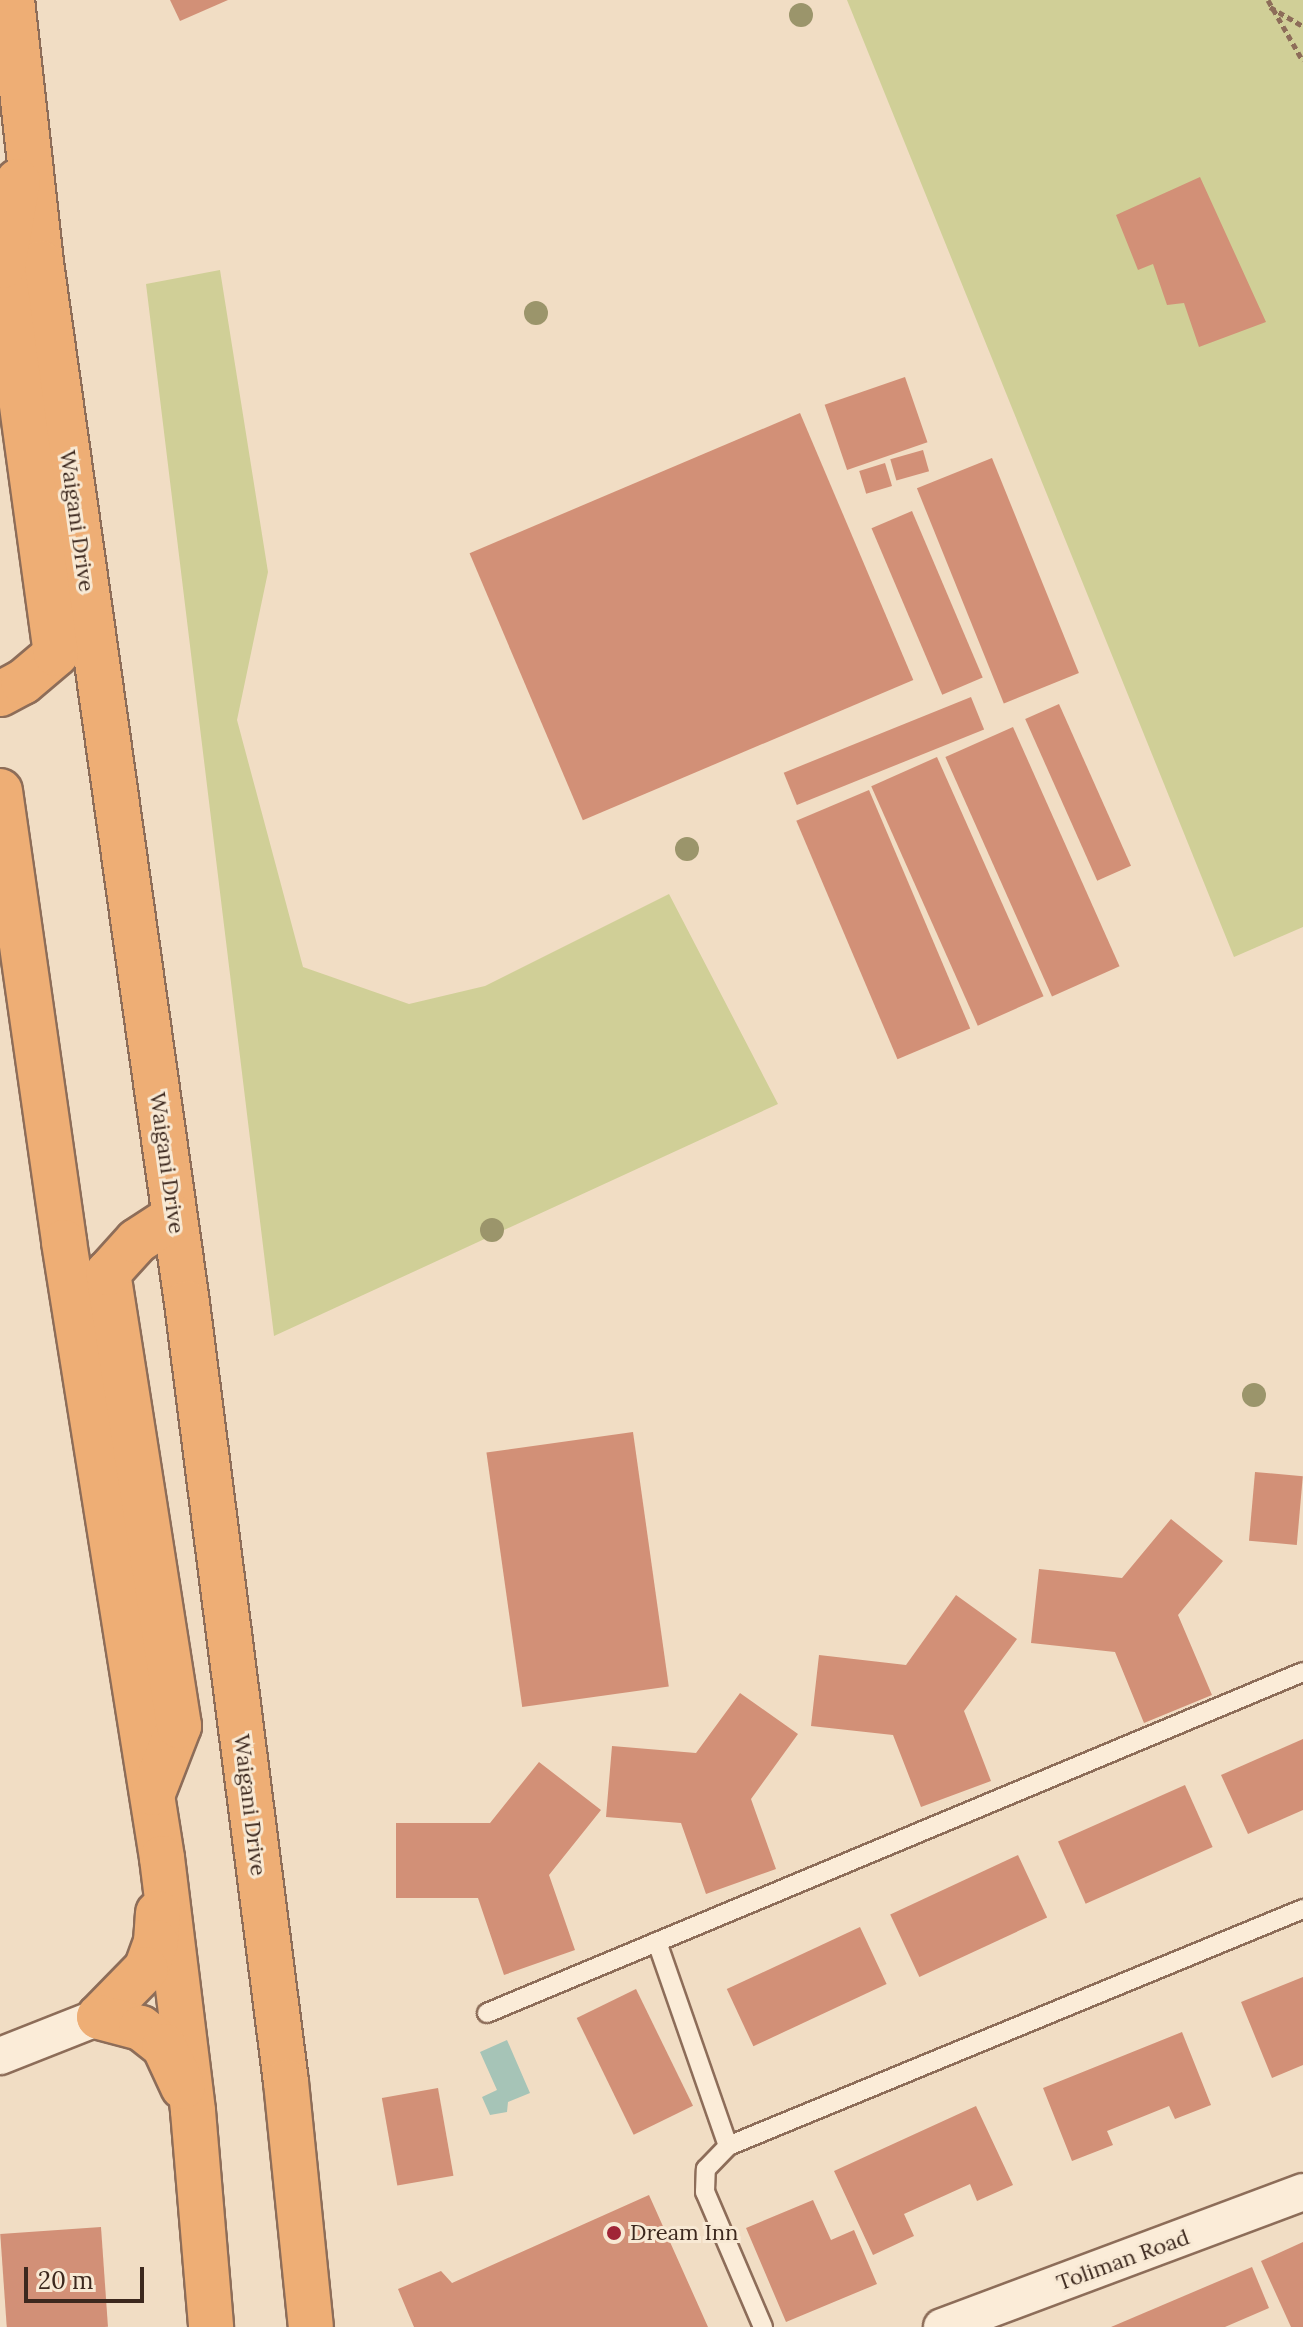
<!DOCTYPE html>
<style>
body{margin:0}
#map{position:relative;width:1303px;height:2327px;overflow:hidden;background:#f1ddc4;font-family:Lora,serif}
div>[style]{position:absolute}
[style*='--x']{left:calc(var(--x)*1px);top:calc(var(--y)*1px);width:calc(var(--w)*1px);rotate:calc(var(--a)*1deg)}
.green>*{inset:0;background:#d0cf97}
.water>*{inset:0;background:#a6c4b7}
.building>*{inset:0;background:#d29077;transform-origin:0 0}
.path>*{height:5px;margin-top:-2.5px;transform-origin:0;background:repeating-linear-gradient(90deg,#8d6d59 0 6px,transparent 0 10px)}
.roads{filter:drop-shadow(2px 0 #8d6d59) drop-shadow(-2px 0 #8d6d59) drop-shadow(0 2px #8d6d59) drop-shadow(0 -2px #8d6d59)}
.service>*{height:18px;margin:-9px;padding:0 9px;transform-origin:9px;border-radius:9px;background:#fbecd8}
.minor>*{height:36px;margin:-18px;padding:0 18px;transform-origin:18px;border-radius:18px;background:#fbecd8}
.trunk>*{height:44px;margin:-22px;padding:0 22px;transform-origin:22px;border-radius:22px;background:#eeae75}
.trees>*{width:24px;height:24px;margin:-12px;border-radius:50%;background:#9b956b}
.dots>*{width:22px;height:22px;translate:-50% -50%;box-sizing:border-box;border:4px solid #f8e9d4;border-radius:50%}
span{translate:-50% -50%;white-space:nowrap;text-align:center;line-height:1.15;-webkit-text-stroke:6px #f8e9d4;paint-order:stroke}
.street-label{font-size:22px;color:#3c281e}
.poi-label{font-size:22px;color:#3c281e}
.left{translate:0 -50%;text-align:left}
.scale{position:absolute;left:24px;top:2267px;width:120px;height:36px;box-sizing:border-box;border:4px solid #3c281e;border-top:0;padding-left:10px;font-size:24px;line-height:28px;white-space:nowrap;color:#3c281e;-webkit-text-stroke:6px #f8e9d4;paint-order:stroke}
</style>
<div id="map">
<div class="green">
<div style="clip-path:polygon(847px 0,1303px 0,1303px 927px,1234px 957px)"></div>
<div style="clip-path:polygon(220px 270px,268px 572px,237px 720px,303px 967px,409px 1004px,485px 986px,669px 894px,778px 1104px,274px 1336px,146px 284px)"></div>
</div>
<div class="water">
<div style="clip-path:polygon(507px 2040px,530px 2093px,508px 2102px,507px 2112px,490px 2115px,482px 2097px,497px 2090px,480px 2052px)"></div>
</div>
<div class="building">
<div style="clip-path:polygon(170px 0,228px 0,180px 21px)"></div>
<div style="clip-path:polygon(1200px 177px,1266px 322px,1199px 347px,1184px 303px,1167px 305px,1153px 264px,1138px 270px,1116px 215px)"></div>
<div style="left:905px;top:377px;width:69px;height:85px;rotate:71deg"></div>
<div style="left:800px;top:413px;width:290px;height:359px;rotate:67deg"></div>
<div style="left:923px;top:450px;width:22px;height:34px;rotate:74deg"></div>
<div style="left:992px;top:458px;width:232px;height:81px;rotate:68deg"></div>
<div style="left:885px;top:463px;width:24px;height:27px;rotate:73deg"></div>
<div style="left:912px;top:511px;width:181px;height:44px;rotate:67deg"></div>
<div style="left:971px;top:697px;width:35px;height:202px;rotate:68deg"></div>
<div style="left:1059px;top:704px;width:177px;height:37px;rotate:66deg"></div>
<div style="left:1013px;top:727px;width:262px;height:74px;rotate:66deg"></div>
<div style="left:937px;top:757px;width:262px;height:72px;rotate:66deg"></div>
<div style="left:869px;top:790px;width:259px;height:79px;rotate:67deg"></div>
<div style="left:633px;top:1432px;width:257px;height:148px;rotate:82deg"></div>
<div style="left:1255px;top:1472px;width:48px;height:69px;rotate:5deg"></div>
<div style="clip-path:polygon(1171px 1519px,1223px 1561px,1178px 1615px,1212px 1695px,1144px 1723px,1115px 1652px,1031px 1643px,1039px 1569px,1122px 1578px)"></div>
<div style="clip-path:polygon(956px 1595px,1017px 1639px,964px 1711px,991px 1781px,921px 1807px,893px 1735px,811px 1726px,819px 1655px,906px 1665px)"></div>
<div style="clip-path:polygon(740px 1693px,798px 1734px,751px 1799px,776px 1869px,706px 1894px,681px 1823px,606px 1817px,612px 1746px,696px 1753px)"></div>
<div style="clip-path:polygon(1303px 1739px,1303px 1810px,1248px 1834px,1221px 1775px)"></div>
<div style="clip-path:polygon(539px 1762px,601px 1810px,549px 1875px,575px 1950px,504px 1975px,478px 1898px,396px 1898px,396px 1823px,490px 1823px)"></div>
<div style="left:1185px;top:1785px;width:68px;height:139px;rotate:66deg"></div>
<div style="left:1018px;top:1855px;width:69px;height:141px;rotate:65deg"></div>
<div style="left:860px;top:1927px;width:63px;height:147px;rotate:65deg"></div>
<div style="clip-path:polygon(1303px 1977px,1303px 2065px,1272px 2078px,1241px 2002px)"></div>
<div style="left:636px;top:1989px;width:130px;height:66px;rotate:64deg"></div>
<div style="clip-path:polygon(1182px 2032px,1211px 2105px,1175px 2119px,1169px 2106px,1107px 2131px,1113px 2145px,1072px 2161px,1043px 2088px)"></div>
<div style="left:438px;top:2088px;width:89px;height:57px;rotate:80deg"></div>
<div style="clip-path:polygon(976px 2106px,1013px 2185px,977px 2201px,970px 2184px,904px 2214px,914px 2236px,873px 2255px,834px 2171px)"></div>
<div style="clip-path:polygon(649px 2195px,708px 2327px,414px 2327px,398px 2289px,441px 2271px,452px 2283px)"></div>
<div style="clip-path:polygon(813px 2200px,831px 2240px,854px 2230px,877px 2284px,786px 2322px,746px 2228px)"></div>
<div style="left:101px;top:2227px;width:100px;height:101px;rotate:86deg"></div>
<div style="clip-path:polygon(1303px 2242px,1303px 2327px,1291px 2327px,1261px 2261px)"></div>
<div style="clip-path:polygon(1252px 2267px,1269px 2308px,1225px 2327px,1111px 2327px)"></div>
</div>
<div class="path">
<div style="--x:1268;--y:0;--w:70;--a:60.2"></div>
<div style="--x:1270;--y:7;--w:38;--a:30"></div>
</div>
<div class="roads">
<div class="service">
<div style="--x:657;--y:1942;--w:216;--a:70.8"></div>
<div style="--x:487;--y:2013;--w:884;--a:-22.68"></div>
<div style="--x:763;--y:2327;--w:147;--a:-113.2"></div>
<div style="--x:705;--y:2192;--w:23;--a:-88"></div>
<div style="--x:706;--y:2169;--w:32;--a:-46"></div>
<div style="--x:728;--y:2146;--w:622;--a:-22.4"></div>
</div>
<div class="minor">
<div style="--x:0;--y:2056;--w:106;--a:-21.5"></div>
<div style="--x:942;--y:2327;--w:385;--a:-20.5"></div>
</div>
<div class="trunk">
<div style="--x:12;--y:0;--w:265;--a:83.7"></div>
<div style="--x:41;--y:263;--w:1050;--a:82.01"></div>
<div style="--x:187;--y:1303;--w:785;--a:82.76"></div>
<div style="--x:286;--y:2082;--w:246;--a:84.2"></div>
<div style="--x:0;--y:694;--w:26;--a:-28"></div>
<div style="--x:23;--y:682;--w:43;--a:-40.3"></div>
<div style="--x:56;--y:654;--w:392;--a:-97.8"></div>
<div style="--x:3;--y:266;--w:86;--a:-80"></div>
<div style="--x:0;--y:791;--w:456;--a:81.9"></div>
<div style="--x:64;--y:1242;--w:624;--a:80.96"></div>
<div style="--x:162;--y:1858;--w:255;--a:83"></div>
<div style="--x:193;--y:2111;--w:217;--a:85.2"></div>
<div style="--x:153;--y:1793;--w:72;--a:-68.8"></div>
<div style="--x:179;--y:1726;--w:459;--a:-98.9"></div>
<div style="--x:108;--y:1273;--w:43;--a:-47.8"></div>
<div style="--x:137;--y:1241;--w:44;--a:-33"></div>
<div style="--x:158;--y:1913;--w:29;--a:94"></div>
<div style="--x:156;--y:1942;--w:29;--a:110"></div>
<div style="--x:146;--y:1969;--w:67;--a:134.4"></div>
<div style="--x:99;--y:2017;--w:43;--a:14.7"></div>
<div style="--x:141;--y:2028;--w:29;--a:38"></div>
<div style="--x:164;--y:2046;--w:45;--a:65.1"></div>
</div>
</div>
<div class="trees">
<div style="left:801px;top:15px"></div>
<div style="left:536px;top:313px"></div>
<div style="left:687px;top:849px"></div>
<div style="left:492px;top:1230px"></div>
<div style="left:1254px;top:1395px"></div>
</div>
<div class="dots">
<div style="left:614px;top:2233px;background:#a02537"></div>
</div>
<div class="street-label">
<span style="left:77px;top:521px;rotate:82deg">Waigani Drive</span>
<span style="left:167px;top:1163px;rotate:82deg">Waigani Drive</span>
<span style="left:250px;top:1805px;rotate:83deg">Waigani Drive</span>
<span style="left:1123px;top:2260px;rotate:-20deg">Toliman Road</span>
</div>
<div class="poi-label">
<span class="left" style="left:630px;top:2233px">Dream Inn</span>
</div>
<div class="scale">20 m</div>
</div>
